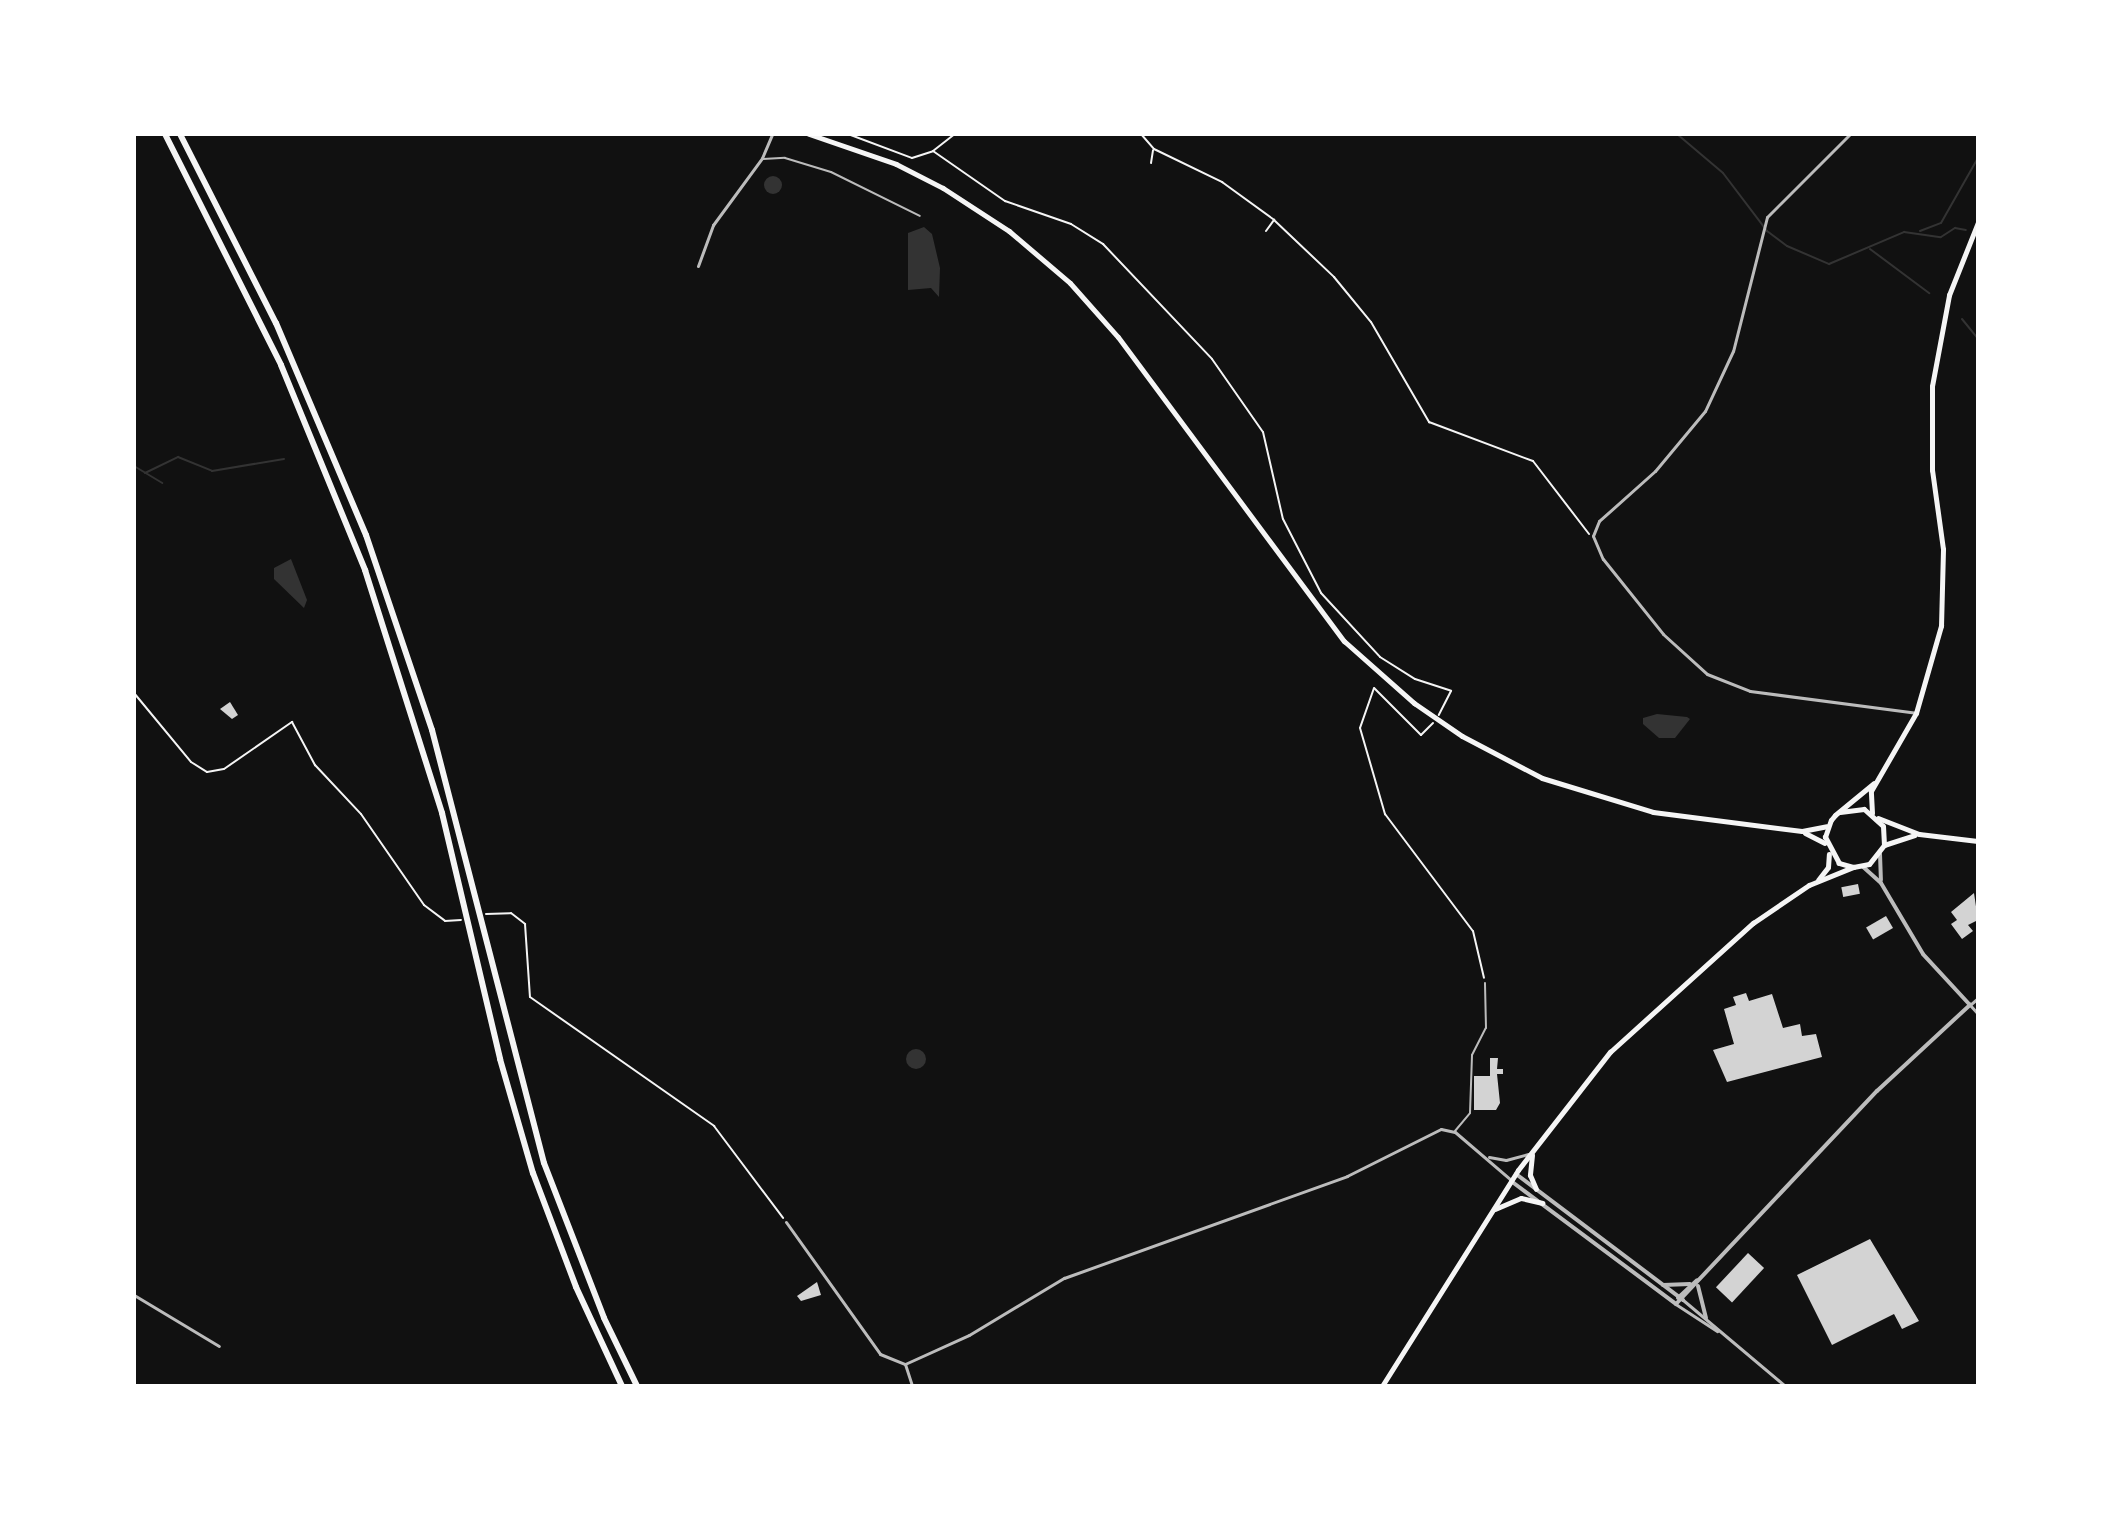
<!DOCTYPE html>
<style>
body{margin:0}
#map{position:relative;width:2112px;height:1520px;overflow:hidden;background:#111;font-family:Figtree,sans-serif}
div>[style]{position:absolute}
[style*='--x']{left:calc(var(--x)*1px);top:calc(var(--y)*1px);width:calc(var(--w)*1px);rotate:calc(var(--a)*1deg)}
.water>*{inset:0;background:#333}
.round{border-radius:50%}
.stream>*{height:2px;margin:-1px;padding:0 1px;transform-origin:1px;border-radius:1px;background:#333}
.building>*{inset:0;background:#d3d3d3;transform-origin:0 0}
.path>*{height:2px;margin:-1px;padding:0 1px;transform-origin:1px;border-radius:1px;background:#f5f5f5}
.service>*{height:2px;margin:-1px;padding:0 1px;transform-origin:1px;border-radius:1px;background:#bcbcbc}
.minor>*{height:3px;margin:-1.5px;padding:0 1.5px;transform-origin:1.5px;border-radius:1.5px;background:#bcbcbc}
.tertiary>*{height:4px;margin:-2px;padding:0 2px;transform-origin:2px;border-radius:2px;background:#bcbcbc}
.trunk>*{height:5px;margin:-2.5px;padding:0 2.5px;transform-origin:2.5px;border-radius:2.5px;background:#f5f5f5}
.motorway>*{height:6px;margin:-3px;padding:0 3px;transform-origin:3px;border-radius:3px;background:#f5f5f5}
span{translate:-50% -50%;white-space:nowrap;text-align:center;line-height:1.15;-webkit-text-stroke:6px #fff;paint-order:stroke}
.frame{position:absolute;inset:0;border:136px solid #fff;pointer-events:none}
</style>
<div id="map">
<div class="water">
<div class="round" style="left:764px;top:176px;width:18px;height:18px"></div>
<div style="clip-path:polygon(924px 227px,932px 234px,940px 268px,939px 297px,931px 288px,908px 290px,908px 233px)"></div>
<div style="clip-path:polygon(291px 559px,307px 600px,304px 608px,274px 579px,274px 568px)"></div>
<div style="clip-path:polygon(1657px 714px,1687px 717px,1690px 719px,1675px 738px,1659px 738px,1643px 724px,1643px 718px)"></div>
<div class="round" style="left:906px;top:1049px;width:20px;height:20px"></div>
</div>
<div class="stream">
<div style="--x:1677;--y:134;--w:60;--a:40.3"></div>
<div style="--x:1723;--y:173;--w:73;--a:52.8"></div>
<div style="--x:1767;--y:231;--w:25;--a:37"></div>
<div style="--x:1787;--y:246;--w:46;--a:23.2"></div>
<div style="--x:1829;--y:264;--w:82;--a:-23.1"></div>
<div style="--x:1904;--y:232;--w:37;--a:8"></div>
<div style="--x:1941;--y:237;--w:17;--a:-33"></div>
<div style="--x:1955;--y:228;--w:11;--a:10"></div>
<div style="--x:1920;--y:231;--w:22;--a:-21"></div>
<div style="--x:1941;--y:223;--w:75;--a:-60.4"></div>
<div style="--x:1870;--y:249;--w:74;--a:36.7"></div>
<div style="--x:1962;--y:319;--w:26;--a:51"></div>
<div style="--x:134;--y:466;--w:33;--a:31"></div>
<div style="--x:145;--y:473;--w:37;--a:-26"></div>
<div style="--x:178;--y:457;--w:37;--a:22"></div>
<div style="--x:212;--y:471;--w:73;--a:-9.5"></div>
</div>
<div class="building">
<div style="clip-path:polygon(230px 702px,238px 715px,232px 719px,220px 709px)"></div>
<div style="left:1858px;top:884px;width:10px;height:17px;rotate:79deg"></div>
<div style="clip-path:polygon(1974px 893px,1978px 920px,1968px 925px,1973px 931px,1962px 939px,1951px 924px,1957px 920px,1951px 912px)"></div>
<div style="left:1886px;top:916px;width:14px;height:23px;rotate:60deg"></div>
<div style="clip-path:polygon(1746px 993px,1749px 1001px,1772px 994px,1783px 1028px,1800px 1024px,1802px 1036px,1816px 1034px,1822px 1057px,1727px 1082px,1713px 1050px,1734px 1044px,1724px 1009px,1736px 1005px,1733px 997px)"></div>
<div style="clip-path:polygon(1490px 1058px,1498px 1058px,1497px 1069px,1503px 1069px,1503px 1074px,1497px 1074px,1500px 1103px,1496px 1110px,1474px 1110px,1474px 1076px,1490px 1076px)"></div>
<div style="clip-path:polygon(1870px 1239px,1919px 1321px,1902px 1329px,1894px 1314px,1832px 1345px,1797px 1275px)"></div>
<div style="left:1748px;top:1253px;width:22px;height:47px;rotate:43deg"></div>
<div style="clip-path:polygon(817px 1282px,821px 1295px,801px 1301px,797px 1296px)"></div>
</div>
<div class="path">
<div style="--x:848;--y:134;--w:68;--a:20.6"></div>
<div style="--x:912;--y:158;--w:22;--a:-18"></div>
<div style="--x:933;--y:151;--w:28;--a:-38"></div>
<div style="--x:1141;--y:134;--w:20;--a:49"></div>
<div style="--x:1154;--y:149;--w:76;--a:25.9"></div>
<div style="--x:1222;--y:182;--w:63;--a:36"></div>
<div style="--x:933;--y:151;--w:88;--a:34.8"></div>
<div style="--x:1005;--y:201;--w:70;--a:19.2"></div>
<div style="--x:1071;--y:224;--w:38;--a:32"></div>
<div style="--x:1103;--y:244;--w:158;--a:46.5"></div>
<div style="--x:1212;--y:359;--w:89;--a:55.1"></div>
<div style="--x:1263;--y:432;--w:89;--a:77.1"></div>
<div style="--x:1283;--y:519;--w:83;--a:62.8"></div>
<div style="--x:1321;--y:593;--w:87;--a:47.3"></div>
<div style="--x:1380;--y:657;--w:41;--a:32.2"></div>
<div style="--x:1415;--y:679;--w:38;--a:18"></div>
<div style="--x:1451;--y:691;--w:27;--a:117"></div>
<div style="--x:1151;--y:163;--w:13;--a:-81"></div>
<div style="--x:1266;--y:231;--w:14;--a:-54"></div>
<div style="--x:1274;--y:220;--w:83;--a:43.5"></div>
<div style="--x:1334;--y:277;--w:58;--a:50.6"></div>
<div style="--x:1371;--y:322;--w:116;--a:59.9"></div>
<div style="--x:1429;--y:422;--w:111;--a:20.6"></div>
<div style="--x:1533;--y:461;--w:92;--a:52.5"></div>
<div style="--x:134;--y:693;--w:89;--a:50.4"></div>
<div style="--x:191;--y:762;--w:19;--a:32"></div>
<div style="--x:207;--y:772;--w:17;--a:-10"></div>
<div style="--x:224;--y:769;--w:83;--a:-34.7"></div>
<div style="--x:292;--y:722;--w:49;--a:61.9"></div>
<div style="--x:315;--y:765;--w:67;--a:46.8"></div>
<div style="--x:361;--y:814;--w:111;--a:55.3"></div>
<div style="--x:424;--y:905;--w:26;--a:37"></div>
<div style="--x:445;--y:921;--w:16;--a:-4"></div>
<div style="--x:1433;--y:723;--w:17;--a:135"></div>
<div style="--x:1421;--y:735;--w:66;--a:-135"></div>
<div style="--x:1374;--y:688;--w:42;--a:109.3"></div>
<div style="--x:1360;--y:728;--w:90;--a:73.8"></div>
<div style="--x:1385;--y:814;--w:146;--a:53.1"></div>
<div style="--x:1473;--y:931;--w:48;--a:76.8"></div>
<div style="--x:486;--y:914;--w:25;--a:-2"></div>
<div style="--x:511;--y:913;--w:18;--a:38"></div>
<div style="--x:525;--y:924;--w:73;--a:86.1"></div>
<div style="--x:530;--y:997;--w:225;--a:35"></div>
<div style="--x:714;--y:1126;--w:115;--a:53.1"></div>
</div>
<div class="service">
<div style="--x:763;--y:159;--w:22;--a:-3"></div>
<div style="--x:785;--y:158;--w:48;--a:16.9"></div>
<div style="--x:831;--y:172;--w:99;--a:26.3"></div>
<div style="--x:1455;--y:1131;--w:23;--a:-50"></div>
<div style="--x:1470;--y:1113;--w:58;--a:-88"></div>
<div style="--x:1472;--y:1055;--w:30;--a:-63"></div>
<div style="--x:1486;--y:1028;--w:45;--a:-91.3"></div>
</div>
<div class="minor">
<div style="--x:1850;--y:134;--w:117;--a:135"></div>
<div style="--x:1767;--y:217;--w:138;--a:104.2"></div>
<div style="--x:1733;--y:351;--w:66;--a:115"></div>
<div style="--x:1705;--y:411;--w:78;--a:129.8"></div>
<div style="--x:1655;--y:471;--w:75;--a:138.2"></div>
<div style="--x:1599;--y:521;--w:16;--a:112"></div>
<div style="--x:1593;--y:536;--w:25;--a:67"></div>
<div style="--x:1603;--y:559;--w:96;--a:51.3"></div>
<div style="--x:1663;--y:634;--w:59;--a:42.3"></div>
<div style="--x:1707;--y:674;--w:46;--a:21.6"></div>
<div style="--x:1750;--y:691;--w:167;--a:7.5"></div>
<div style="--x:698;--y:266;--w:44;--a:-69.9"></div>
<div style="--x:713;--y:225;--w:83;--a:-53.8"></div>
<div style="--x:762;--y:158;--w:26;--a:-67"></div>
<div style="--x:1978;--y:998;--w:11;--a:139"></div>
<div style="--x:1970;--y:1005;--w:12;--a:48"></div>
<div style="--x:1489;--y:1157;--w:17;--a:10"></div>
<div style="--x:1506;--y:1160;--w:23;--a:-15"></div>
<div style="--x:786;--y:1222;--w:162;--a:54.5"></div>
<div style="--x:880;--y:1354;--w:27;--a:22"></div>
<div style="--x:134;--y:1295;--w:99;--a:31"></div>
<div style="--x:1683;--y:1300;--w:133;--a:40.1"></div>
<div style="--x:1677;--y:1305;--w:48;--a:33"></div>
<div style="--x:905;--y:1364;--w:70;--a:-24.4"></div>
<div style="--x:969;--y:1335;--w:111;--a:-31"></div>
<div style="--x:1064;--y:1278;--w:301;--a:-19.8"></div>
<div style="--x:1347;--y:1176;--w:105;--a:-26.6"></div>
<div style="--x:1441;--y:1129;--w:14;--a:12"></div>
<div style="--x:1455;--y:1132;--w:74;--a:40.6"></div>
<div style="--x:905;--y:1364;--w:23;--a:72"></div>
</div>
<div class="tertiary">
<div style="--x:1880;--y:854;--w:26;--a:88"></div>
<div style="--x:1516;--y:1174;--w:209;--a:37"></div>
<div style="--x:1511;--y:1181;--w:206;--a:36.7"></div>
<div style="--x:1663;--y:1285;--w:27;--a:-2"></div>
<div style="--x:1698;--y:1286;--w:33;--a:76"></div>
<div style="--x:1678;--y:1298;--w:26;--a:-43"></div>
<div style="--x:1676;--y:1304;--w:293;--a:-46.7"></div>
<div style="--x:1877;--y:1091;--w:127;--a:-42.8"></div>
<div style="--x:1970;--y:1005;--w:69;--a:-132.7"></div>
<div style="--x:1923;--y:954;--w:82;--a:-120.6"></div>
<div style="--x:1881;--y:883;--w:25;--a:-138"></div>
</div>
<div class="trunk">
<div style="--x:809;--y:134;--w:92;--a:19"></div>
<div style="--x:896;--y:164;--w:53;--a:27.1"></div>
<div style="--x:943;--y:188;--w:79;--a:33.1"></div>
<div style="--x:1009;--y:231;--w:80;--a:40.4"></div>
<div style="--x:1070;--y:283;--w:72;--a:48.4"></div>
<div style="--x:1118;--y:337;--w:379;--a:53.4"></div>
<div style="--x:1344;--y:641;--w:94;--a:41.5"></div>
<div style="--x:1414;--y:703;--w:58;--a:34.5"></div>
<div style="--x:1462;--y:736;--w:90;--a:27.7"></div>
<div style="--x:1542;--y:778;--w:116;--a:17"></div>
<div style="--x:1653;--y:812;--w:150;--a:7.3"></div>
<div style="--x:1802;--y:831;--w:25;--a:-11"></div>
<div style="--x:1840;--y:812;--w:24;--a:-7"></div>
<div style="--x:1864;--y:809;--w:25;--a:42"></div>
<div style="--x:1883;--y:826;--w:19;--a:87"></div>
<div style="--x:1884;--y:845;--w:24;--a:128"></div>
<div style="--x:1869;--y:864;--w:16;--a:169"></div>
<div style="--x:1853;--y:867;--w:15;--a:-164"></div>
<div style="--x:1839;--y:863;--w:30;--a:-118"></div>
<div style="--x:1825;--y:837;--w:18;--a:-71"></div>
<div style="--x:1831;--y:820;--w:6;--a:-51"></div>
<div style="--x:1835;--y:815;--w:50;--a:-39.4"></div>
<div style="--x:1872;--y:813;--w:22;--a:-93"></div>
<div style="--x:1871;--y:791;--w:90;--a:-60"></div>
<div style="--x:1916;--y:713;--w:91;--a:-74"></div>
<div style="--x:1941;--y:626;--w:77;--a:-88.5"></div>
<div style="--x:1943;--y:549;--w:80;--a:-97.9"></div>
<div style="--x:1932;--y:470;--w:84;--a:-90"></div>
<div style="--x:1932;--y:386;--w:93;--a:-79.4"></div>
<div style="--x:1949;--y:295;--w:79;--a:-68.3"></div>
<div style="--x:1878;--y:818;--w:44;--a:21.3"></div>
<div style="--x:1919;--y:834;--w:59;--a:6.8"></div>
<div style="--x:1805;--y:833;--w:22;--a:27"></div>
<div style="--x:1884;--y:845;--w:32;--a:-18"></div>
<div style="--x:1818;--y:880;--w:16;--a:-52"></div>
<div style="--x:1828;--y:867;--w:13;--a:-86"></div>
<div style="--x:1532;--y:1155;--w:20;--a:96"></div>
<div style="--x:1530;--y:1175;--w:15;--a:67"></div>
<div style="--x:1495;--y:1209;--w:28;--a:-23"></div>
<div style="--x:1521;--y:1198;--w:22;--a:13"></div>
<div style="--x:1382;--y:1386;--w:255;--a:-57.8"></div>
<div style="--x:1518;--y:1170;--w:150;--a:-52.1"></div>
<div style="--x:1610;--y:1052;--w:193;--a:-42.1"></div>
<div style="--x:1753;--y:923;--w:68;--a:-34.2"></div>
<div style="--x:1809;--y:885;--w:48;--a:-22.2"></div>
</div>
<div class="motorway">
<div style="--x:165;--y:134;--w:258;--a:63.3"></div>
<div style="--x:281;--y:365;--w:222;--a:67.7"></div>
<div style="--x:365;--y:570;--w:255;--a:72.4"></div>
<div style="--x:442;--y:813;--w:253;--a:76.7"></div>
<div style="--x:500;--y:1059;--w:119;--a:73.9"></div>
<div style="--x:533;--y:1173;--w:122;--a:69.3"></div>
<div style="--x:576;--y:1287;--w:109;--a:65.1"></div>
<div style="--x:180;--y:134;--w:212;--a:63.1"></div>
<div style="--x:276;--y:323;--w:230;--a:67"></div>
<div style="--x:366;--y:535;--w:206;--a:71.3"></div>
<div style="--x:432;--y:730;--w:447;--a:75.5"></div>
<div style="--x:544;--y:1163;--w:166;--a:68.8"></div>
<div style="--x:604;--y:1318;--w:76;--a:64.1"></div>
</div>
<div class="frame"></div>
</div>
